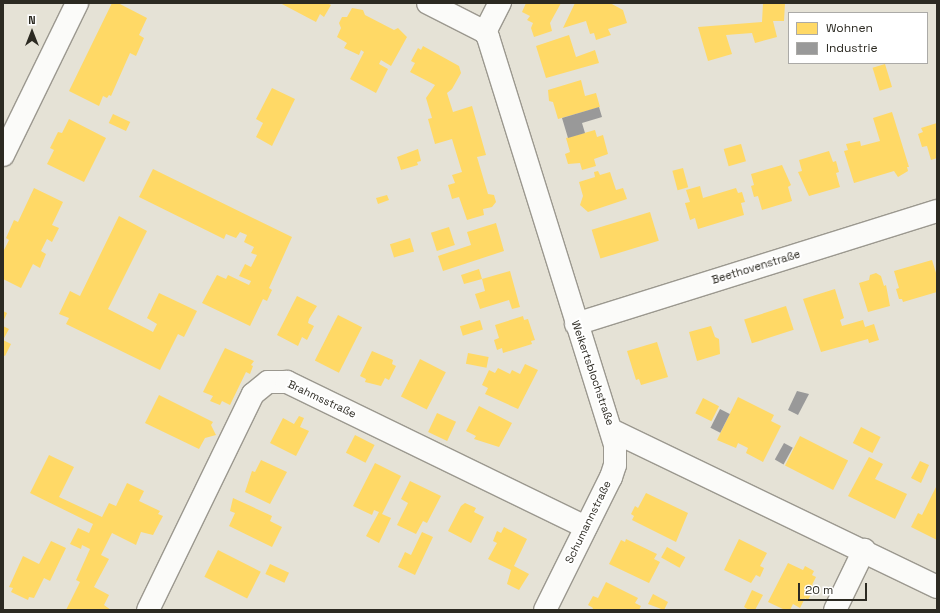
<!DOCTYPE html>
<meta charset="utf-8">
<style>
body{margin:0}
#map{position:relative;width:940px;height:613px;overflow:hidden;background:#e5e2d6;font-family:"Space Grotesk",sans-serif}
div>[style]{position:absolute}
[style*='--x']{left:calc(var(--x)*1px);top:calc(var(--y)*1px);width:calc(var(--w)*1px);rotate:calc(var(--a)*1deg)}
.homes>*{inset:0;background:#ffd966;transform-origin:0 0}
.industry>*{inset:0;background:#999;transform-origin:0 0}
.roads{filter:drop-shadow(1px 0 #9b988f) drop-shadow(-1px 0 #9b988f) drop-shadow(0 1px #9b988f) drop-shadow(0 -1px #9b988f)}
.minor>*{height:22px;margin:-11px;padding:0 11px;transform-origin:11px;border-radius:11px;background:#fbfbf9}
.major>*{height:22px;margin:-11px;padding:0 11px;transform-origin:11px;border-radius:11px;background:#fbfbf9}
span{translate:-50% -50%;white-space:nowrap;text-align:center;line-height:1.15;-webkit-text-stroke:4px #fff;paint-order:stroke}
.street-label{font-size:11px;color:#2c2a22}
.frame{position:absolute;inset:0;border:4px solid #2c2a22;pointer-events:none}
.legend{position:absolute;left:788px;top:12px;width:140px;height:52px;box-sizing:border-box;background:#fff;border:1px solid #abaaa7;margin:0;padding:5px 7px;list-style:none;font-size:12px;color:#2c2a22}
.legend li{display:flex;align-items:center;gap:8px;height:20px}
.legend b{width:20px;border:1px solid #abaaa7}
.north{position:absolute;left:12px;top:12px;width:40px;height:40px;-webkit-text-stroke:3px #fff;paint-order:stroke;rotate:0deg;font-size:11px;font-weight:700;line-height:16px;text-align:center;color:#2c2a22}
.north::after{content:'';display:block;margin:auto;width:14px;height:18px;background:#2c2a22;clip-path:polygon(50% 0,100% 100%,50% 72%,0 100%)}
.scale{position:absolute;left:798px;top:583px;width:69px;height:18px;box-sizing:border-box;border:2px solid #2c2a22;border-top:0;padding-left:5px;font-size:12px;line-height:14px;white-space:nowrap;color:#2c2a22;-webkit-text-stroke:3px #fff;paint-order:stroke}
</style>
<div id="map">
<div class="homes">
<div style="clip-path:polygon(112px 3px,118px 3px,147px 18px,139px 35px,144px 38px,136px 56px,130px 53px,111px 96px,109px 95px,107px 98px,103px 96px,99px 106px,69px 91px)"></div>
<div style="clip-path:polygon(280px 3px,327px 3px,331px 5px,324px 17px,320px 14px,316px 22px)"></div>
<div style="clip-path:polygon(526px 3px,561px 3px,550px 23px,552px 31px,534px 37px,531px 28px,533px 23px,527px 20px,530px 16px,522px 12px)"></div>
<div style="clip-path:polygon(575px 3px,610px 3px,623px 10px,627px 23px,608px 29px,611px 35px,596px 40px,594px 33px,590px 34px,586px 21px,563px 28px)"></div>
<div style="clip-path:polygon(763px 3px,785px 3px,784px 21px,773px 21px,777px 37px,755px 43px,752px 33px,726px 35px,732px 54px,708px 61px,698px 27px,762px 22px)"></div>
<div style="clip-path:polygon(352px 8px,363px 10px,365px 15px,394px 30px,398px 28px,407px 37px,391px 66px,381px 60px,379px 64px,388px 69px,376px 93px,350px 79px,364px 52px,361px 50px,359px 55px,344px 48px,347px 43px,337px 37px,341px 28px,339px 23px,342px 17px,347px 17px)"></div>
<div style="clip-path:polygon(569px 35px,576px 57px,595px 50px,599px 63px,546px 78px,536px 46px)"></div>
<div style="clip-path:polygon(423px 46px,459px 66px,461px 73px,452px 89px,447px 93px,453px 112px,472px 106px,486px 155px,477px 157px,488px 194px,494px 195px,496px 202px,492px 207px,483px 209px,484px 215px,467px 220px,459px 197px,452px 199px,448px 185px,455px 183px,452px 175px,462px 172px,452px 139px,435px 144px,428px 119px,432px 118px,426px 98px,435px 85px,410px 72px,415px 63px,411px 61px,418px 48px,421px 50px)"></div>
<div style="left:885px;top:64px;width:24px;height:13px;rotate:73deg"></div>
<div style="clip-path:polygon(581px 80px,585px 96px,596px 93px,600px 107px,558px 119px,553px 102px,549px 101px,548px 90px)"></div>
<div style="clip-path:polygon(272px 88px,295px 99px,272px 146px,256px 137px,263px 123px,256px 119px)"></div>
<div style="clip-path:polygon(892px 112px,909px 167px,907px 167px,908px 171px,898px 177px,894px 171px,854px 183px,844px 151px,848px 150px,846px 144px,860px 141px,861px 146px,880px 141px,873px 118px)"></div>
<div style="left:113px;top:114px;width:19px;height:10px;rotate:25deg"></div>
<div style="clip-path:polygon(69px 119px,106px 138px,84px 182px,47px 164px,54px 150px,50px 148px,58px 132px,62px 133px)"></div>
<div style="clip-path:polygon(937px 123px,937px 158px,931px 160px,927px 146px,922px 147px,918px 134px,923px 132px,921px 128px)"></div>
<div style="clip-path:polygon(595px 130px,597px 137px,603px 135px,608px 154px,594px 159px,596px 166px,582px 170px,580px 163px,568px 164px,565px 154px,570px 152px,566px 138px)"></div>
<div style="left:741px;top:144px;width:18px;height:18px;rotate:74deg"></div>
<div style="clip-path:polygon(418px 149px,421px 161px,417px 162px,418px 165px,401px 170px,397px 157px)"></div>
<div style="clip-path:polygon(829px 151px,833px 162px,836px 161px,839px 172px,836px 173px,840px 187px,809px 196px,798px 172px,802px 171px,799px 160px)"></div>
<div style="clip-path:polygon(782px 165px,791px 185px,788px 187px,792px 201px,762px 210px,758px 196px,754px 197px,751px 186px,754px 185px,751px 174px)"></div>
<div style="left:683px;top:168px;width:20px;height:11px;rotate:75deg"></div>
<div style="clip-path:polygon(153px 169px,292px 237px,269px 288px,272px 290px,267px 301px,263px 299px,250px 326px,202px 303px,217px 275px,226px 279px,228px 275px,249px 285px,251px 281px,239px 276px,245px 264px,251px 267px,257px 255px,251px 253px,254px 247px,244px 242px,247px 235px,240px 232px,236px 238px,226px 234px,224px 239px,139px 197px)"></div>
<div style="clip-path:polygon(598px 171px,600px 175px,610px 172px,616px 190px,623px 188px,627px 199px,588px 212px,580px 205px,583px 196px,579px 182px,595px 177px,594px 172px)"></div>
<div style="clip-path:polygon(700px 186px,703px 198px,736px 188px,738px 193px,742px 192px,745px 202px,741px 203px,744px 215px,698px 229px,695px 218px,690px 220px,685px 203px,690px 202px,686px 190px)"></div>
<div style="clip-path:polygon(34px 188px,63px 202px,52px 225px,59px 228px,52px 242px,47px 239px,41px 251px,46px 254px,40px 268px,33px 264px,21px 288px,3px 279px,3px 252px,9px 240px,6px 238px,14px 220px,18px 222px)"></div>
<div style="clip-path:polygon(387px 195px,389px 200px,378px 204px,376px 198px)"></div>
<div style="left:650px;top:212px;width:30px;height:61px;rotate:73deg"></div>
<div style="clip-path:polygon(119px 216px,147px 231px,108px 309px,153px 332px,157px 324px,147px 318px,159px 293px,197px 311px,184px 337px,178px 334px,160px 370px,66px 324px,69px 318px,59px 314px,70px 291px,80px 296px)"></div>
<div style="clip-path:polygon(496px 223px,504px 251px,443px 271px,438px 256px,471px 245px,467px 232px)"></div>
<div style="left:449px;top:227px;width:19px;height:19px;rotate:72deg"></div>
<div style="left:410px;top:238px;width:14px;height:21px;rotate:73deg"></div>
<div style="clip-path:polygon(932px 260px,937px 276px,937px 292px,903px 302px,902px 299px,899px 299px,896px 289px,899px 288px,894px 271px)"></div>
<div style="clip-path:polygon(479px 269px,482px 279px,510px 271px,520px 307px,512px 309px,509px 300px,480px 309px,475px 294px,485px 291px,482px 279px,464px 284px,461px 275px)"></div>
<div style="clip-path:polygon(876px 273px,881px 276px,884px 286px,886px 285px,890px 306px,868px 312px,859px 283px,869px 280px,870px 275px)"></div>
<div style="clip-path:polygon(835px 289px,844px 318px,840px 320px,842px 326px,863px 320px,865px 327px,874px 324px,879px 340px,869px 343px,868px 339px,821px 352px,803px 299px)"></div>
<div style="clip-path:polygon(297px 296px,317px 306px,309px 319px,308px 323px,314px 326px,307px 340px,302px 337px,298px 346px,277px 335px)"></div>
<div style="left:786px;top:306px;width:25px;height:44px;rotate:72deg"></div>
<div style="clip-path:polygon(3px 311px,7px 313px,3px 322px)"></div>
<div style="left:338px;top:315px;width:27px;height:51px;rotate:27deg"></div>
<div style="clip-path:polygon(523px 316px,524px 320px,528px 319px,535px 340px,531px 341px,532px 344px,503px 353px,502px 348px,497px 350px,494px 340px,499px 338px,495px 325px)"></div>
<div style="left:480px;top:320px;width:10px;height:21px;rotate:73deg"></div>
<div style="clip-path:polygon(3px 326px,9px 329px,3px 340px,11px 344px,5px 356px,3px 355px)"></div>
<div style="clip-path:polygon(711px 326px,715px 337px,719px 339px,720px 354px,697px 361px,689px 332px)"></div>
<div style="clip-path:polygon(657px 342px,668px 377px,641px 385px,639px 379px,636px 380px,627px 351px)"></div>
<div style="clip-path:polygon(225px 348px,254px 361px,251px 365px,253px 366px,250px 374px,246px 372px,230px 405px,222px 401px,220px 405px,210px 401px,213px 396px,203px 392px)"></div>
<div style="clip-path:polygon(372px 351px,393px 360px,392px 364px,396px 366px,389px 380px,385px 378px,381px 386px,365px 382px,366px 379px,360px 376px)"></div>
<div style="left:468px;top:353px;width:21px;height:11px;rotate:11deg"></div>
<div style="left:420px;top:359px;width:29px;height:42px;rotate:27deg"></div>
<div style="clip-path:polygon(525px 364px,538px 370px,518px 409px,485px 394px,488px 388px,482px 385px,489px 370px,495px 373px,498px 368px,510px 374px,512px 370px,520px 374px)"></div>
<div style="clip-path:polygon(159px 395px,213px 422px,211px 425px,216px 435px,205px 438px,199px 449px,145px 423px)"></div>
<div style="clip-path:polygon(738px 397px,774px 415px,771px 421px,781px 426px,763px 462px,746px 453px,748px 448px,738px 443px,736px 448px,717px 440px)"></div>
<div style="left:703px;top:398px;width:18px;height:17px;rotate:27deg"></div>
<div style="clip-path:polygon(479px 406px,512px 423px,499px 447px,474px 439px,476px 436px,466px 431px)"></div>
<div style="left:437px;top:413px;width:21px;height:21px;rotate:25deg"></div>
<div style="clip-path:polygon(299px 416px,304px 418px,300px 427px,309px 431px,296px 456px,270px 443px,283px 418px,294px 424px)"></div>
<div style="left:861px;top:427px;width:22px;height:18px;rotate:27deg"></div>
<div style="left:355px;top:435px;width:22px;height:20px;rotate:27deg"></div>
<div style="left:800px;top:436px;width:54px;height:33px;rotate:27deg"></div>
<div style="clip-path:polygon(49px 455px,74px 467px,59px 497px,102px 517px,109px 503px,116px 506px,127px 483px,144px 491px,139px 501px,160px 511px,158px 514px,163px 516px,153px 535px,141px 532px,136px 545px,112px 533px,101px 555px,109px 559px,94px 587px,109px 595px,104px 605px,111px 610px,66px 610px,80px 582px,76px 580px,90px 549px,82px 545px,81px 549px,70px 544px,78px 528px,89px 533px,93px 524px,30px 493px)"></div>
<div style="clip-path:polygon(869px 457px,883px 464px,875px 479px,907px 494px,895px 519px,848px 496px)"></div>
<div style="clip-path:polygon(261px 460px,287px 472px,270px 504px,245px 492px,252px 471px,255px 472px)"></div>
<div style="clip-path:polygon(920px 461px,929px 465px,921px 483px,911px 478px)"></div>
<div style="clip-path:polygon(375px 463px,401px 476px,382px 514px,391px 518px,379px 543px,366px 536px,379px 512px,374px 510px,372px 515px,353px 506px)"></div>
<div style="clip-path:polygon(410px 481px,441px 496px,427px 523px,423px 521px,416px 534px,397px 525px,408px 503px,401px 499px)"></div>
<div style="clip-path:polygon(937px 485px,937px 540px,911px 527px,918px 513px,922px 515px)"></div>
<div style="clip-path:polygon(646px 493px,688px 513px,676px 542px,632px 520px,634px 516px,631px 514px,635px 506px,638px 508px)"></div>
<div style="clip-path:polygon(233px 498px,272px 516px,270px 521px,282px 527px,272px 547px,229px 526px,235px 513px,230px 511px)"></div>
<div style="clip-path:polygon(465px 503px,476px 508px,474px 512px,484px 517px,471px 543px,448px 531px,461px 506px)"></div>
<div style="clip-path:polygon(504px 527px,527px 539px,514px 566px,529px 574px,519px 590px,507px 584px,511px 570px,488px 559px,497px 543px,493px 541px,497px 531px,501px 533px)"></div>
<div style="clip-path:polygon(422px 532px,433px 537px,415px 575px,398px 567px,405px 552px,411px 555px)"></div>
<div style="clip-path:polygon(626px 539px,657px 554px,654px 559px,660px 562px,649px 583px,609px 564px,621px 540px,625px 542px)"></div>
<div style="clip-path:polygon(739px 539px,767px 553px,760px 566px,764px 568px,760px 577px,756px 575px,751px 583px,724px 570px)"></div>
<div style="clip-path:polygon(51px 541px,66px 548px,50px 581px,44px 578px,34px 598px,29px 597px,28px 600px,11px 592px,13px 588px,9px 587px,23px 556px,39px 564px)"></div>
<div style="left:667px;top:547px;width:21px;height:12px;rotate:29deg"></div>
<div style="left:218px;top:550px;width:48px;height:30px;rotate:27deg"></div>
<div style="clip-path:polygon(788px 563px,803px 570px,805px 566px,814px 571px,812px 575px,816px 577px,812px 585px,815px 587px,808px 600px,805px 598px,800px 608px,793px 604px,790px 610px,785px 610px,768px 602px)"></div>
<div style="left:270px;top:564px;width:21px;height:11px;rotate:25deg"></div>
<div style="clip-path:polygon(606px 582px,638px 598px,635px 603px,641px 606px,639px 610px,592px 610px,593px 608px,588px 605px,593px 596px,598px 598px)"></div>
<div style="clip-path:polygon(752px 590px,763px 595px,755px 610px,749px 610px,744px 607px)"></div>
<div style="clip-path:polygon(653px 594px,668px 602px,664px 610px,648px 604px)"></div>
</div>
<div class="industry">
<div style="clip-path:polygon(599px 107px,602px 117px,582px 123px,585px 133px,568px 138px,562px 118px)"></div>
<div style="clip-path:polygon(797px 391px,809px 394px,798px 415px,788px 410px)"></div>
<div style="left:720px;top:409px;width:11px;height:21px;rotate:27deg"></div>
<div style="left:784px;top:443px;width:10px;height:19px;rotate:29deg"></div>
</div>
<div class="roads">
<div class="minor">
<div style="--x:428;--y:3;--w:64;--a:27"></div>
<div style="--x:485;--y:32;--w:6;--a:59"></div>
<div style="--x:488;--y:37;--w:427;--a:72.7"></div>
<div style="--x:615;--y:445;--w:20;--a:90"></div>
<div style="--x:615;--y:465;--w:13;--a:108"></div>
<div style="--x:611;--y:477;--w:148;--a:116.4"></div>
<div style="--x:485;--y:32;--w:33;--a:-63"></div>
<div style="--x:576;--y:324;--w:378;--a:-17.4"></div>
<div style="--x:611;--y:430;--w:362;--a:25.7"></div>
<div style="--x:148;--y:610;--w:240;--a:-64.1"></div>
<div style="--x:253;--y:394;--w:19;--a:-39"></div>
<div style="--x:268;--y:382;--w:19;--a:0"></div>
<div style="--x:287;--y:382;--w:332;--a:25.9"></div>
<div style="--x:835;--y:610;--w:67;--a:-64.2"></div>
</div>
<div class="major">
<div style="--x:3;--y:155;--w:169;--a:-64"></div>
</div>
</div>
<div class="street-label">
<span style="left:756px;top:267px;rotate:-17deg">Beethovenstraße</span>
<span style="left:593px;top:373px;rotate:71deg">Weikertsblochstraße</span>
<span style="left:322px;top:399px;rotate:25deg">Brahmsstraße</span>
<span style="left:588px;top:522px;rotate:-64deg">Schumannstraße</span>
</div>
<div class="frame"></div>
<ul class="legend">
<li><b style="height:11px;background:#ffd966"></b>Wohnen</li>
<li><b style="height:11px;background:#999"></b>Industrie</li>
</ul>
<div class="north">N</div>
<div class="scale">20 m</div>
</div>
